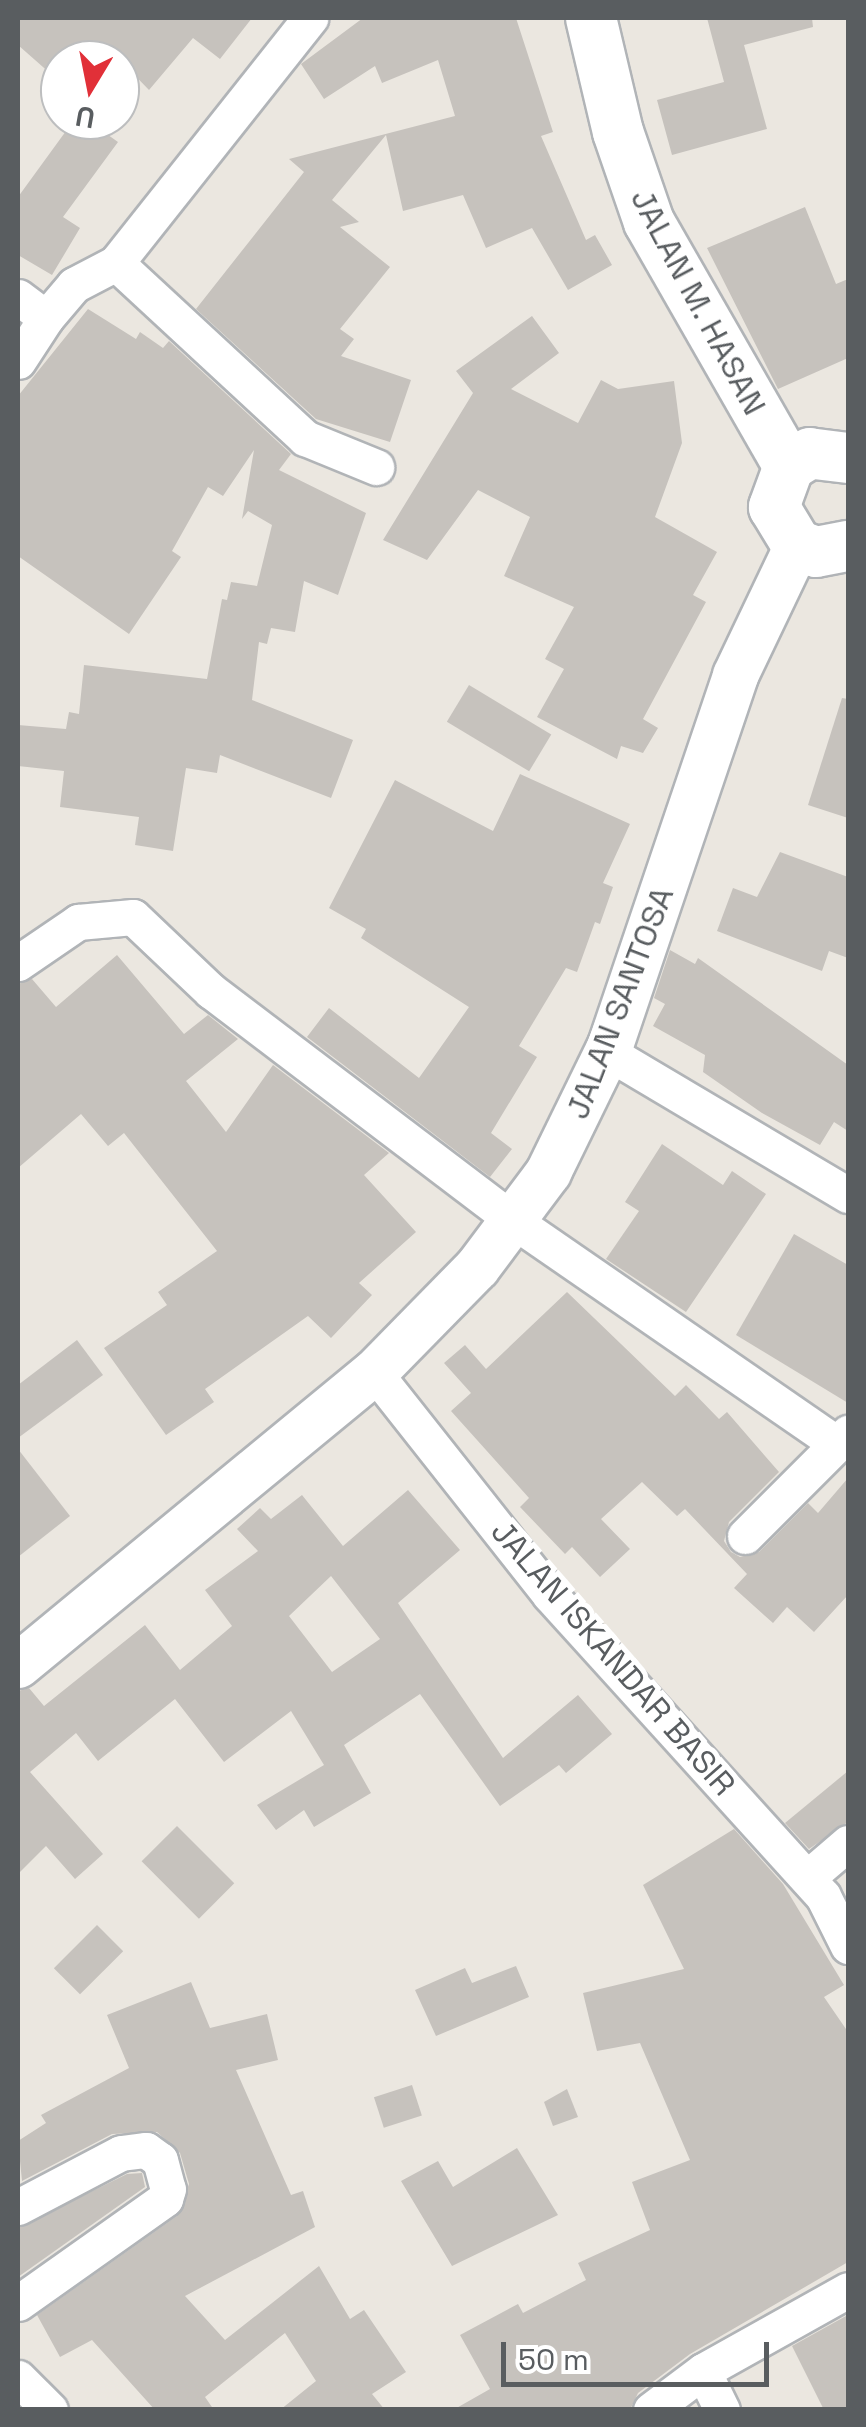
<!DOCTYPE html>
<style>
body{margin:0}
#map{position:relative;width:866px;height:2427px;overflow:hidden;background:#ebe7e0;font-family:"Space Grotesk",sans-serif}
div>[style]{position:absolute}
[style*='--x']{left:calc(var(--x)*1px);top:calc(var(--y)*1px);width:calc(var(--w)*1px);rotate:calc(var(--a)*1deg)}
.building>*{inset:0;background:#c6c2bd;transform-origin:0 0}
.roads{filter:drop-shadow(2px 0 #b1b4b7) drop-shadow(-2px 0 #b1b4b7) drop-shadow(0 2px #b1b4b7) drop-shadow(0 -2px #b1b4b7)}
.minor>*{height:35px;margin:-17.5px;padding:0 17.5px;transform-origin:17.5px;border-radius:17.5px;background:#fff}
.tertiary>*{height:45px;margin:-22.5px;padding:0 22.5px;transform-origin:22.5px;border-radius:22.5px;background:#fff}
.secondary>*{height:50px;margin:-25px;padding:0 25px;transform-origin:25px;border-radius:25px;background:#fff}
span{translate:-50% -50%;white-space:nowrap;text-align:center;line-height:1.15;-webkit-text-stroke:10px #fff;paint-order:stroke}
.street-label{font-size:32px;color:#595d60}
.frame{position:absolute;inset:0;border:20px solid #595d60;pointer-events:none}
.north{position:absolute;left:40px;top:40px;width:100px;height:100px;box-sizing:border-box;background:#fff;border:2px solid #bdbebf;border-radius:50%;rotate:190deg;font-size:28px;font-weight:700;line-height:40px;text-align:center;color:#595d60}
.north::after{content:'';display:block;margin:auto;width:35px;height:45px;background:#e13038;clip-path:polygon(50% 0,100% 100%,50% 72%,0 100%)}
.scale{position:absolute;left:501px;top:2342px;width:268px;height:45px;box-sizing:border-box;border:5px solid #595d60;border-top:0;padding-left:12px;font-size:30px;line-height:35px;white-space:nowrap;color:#595d60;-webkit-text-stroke:8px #fff;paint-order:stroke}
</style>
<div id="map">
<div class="building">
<div style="clip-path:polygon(18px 18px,252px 18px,220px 59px,193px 38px,149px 90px,120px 60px,60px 60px,60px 82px,18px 45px)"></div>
<div style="clip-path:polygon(363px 18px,516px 18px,553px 132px,541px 136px,586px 240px,595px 235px,612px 265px,568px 290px,532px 228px,486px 248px,463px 195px,403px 211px,386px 135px,332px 200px,359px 222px,340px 227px,390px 267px,340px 329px,354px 339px,341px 356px,411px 380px,390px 442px,316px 419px,196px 309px,304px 172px,289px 159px,455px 116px,438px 60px,382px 83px,375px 66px,324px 99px,301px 64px)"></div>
<div style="clip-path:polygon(707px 18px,812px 18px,813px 27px,744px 45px,767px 129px,672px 155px,657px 100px,724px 82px)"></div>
<div style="clip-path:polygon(74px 120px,87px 120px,118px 142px,63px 217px,80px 228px,52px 275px,18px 255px,18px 197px)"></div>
<div style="clip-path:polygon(805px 207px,836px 284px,848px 279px,848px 358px,778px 389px,707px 248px)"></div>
<div style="clip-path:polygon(88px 309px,136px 339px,140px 332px,163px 348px,169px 341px,291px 454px,279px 470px,366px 513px,338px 595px,304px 581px,295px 632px,271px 628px,267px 644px,259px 642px,252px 700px,353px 740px,331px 798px,220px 755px,217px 773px,186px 768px,173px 851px,135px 845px,139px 817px,60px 807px,64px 771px,18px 766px,18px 725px,66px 729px,69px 712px,79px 714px,84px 665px,207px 679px,222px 599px,227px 600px,231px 582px,257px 586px,272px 525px,248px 511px,242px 519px,254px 450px,223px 496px,208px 487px,172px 551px,181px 557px,129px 634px,18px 556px,18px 396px)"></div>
<div style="clip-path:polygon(532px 316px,559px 353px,511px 389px,578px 423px,601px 380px,618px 389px,674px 381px,682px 443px,655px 517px,717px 552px,693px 595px,706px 602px,643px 719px,658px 728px,643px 753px,621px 746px,617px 759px,537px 717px,564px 669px,545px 659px,574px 607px,504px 576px,530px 517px,478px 490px,427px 560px,383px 540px,473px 393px,456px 371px)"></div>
<div style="left:469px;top:685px;width:96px;height:43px;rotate:31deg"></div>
<div style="clip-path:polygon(842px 698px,848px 699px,848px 818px,808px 805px)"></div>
<div style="clip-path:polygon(520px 774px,630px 824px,603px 883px,613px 887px,600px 924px,595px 922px,577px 972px,566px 968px,519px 1046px,537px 1057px,491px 1133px,512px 1149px,490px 1177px,307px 1037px,329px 1008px,419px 1078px,469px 1007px,361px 938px,366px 929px,329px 908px,395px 780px,493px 831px)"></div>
<div style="clip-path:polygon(780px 852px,848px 877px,848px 958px,829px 951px,822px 971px,717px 931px,733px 888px,757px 897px)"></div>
<div style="clip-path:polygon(670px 950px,695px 964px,698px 958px,848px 1065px,848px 1131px,834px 1122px,820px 1145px,762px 1113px,703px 1072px,705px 1055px,653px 1026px,665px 1004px,654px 998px)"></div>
<div style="clip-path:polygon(117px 955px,184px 1034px,208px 1015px,238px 1039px,186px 1081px,226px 1132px,273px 1065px,389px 1153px,364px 1175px,416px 1232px,359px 1283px,372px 1295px,331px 1338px,308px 1316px,205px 1389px,214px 1402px,166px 1435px,104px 1348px,167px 1305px,158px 1292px,217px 1251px,124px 1133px,108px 1146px,81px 1114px,18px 1168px,18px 984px,32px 979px,56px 1007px)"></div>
<div style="clip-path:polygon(662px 1144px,723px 1185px,732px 1171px,766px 1194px,686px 1312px,606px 1259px,639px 1211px,625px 1202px)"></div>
<div style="clip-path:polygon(794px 1234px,848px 1265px,848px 1403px,736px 1335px)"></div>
<div style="clip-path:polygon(567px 1292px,675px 1396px,686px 1385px,719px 1419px,727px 1412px,779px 1472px,729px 1522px,724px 1541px,731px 1552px,740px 1557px,759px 1552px,808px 1503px,818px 1513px,848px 1478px,848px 1595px,814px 1632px,787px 1607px,773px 1623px,734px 1588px,747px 1574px,685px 1509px,677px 1516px,642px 1482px,601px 1519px,630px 1549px,600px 1577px,572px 1547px,565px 1554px,520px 1507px,529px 1498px,451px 1411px,471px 1393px,444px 1363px,465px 1345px,486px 1369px)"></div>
<div style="clip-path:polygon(77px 1340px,103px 1375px,18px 1438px,18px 1385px)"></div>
<div style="clip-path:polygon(18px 1449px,70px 1516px,18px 1557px)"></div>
<div style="clip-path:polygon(evenodd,408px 1490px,460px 1550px,398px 1603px,503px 1758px,578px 1695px,612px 1734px,566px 1773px,559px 1765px,500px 1806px,420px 1694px,344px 1745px,371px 1793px,314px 1827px,304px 1810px,276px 1830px,257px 1805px,324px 1765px,291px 1711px,224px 1762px,175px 1699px,98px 1761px,76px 1733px,30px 1772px,103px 1854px,75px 1879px,46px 1846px,18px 1874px,18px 1691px,29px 1688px,44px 1706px,145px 1625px,180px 1670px,232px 1626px,205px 1590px,258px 1551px,237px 1529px,260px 1508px,271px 1519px,302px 1495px,343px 1546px,408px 1490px,331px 1576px,380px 1639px,332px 1672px,289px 1616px,331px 1576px)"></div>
<div style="clip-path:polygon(848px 1771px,848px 1822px,809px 1849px,785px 1823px)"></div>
<div style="left:177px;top:1826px;width:81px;height:50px;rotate:45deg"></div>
<div style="clip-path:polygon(734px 1829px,783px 1884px,844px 1985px,824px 1997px,848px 2032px,848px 2262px,690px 2354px,638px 2393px,630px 2410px,453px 2410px,490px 2389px,460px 2335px,518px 2304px,523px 2313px,586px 2280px,578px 2263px,650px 2230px,632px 2182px,690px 2160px,640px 2043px,597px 2051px,583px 1993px,684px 1969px,643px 1885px)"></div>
<div style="left:97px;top:1925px;width:37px;height:61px;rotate:45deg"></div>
<div style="clip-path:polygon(516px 1966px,529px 1997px,436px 2036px,415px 1990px,465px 1968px,472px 1983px)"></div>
<div style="clip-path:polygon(191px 1982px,210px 2028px,267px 2014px,278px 2060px,236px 2070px,291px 2195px,303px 2191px,315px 2227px,185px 2296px,225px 2340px,319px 2266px,350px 2319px,364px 2310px,406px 2372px,372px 2394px,385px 2410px,280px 2410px,316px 2381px,285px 2333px,205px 2397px,214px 2410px,155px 2410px,92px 2340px,60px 2357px,37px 2315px,177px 2216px,189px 2184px,180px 2153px,157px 2132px,112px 2134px,22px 2181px,18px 2141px,46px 2123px,41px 2115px,129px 2068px,107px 2015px)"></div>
<div style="left:412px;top:2085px;width:32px;height:40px;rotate:72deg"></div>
<div style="clip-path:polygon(567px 2089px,578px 2117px,553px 2126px,544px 2102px)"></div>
<div style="clip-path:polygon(517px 2148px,558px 2215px,452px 2266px,401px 2181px,438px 2161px,453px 2187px)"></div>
<div style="clip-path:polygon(142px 2173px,145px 2187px,18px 2277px,18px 2228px,127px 2174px)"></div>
<div style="clip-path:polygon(846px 2316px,848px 2410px,824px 2410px,792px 2346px)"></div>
</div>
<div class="roads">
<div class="minor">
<div style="--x:116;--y:263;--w:258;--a:42.8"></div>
<div style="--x:305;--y:438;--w:77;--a:22.2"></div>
<div style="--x:18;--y:297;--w:35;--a:37"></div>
<div style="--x:46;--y:318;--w:43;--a:-49.7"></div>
<div style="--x:74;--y:285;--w:47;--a:-27.6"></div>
<div style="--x:116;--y:263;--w:313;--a:-51.6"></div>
<div style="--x:18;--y:361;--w:51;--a:-56.9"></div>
<div style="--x:18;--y:963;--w:73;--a:-34.3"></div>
<div style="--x:78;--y:922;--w:55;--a:-5.2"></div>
<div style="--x:133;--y:917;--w:108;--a:43.5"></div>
<div style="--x:211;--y:991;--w:377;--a:37.2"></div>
<div style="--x:511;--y:1219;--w:396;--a:34.6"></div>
<div style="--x:607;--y:1052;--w:280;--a:30.7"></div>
<div style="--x:374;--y:1372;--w:284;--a:51.7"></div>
<div style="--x:550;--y:1595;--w:406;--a:47.8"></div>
<div style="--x:823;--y:1896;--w:56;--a:63.4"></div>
<div style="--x:745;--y:1536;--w:146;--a:-45"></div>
<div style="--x:807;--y:1878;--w:54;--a:-40.5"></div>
<div style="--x:18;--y:2207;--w:116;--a:-27.7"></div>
<div style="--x:121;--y:2153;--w:25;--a:-7"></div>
<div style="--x:146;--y:2150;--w:17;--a:36"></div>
<div style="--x:160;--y:2160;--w:30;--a:75"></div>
<div style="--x:168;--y:2189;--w:10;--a:107"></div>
<div style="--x:165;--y:2199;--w:180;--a:144.7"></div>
<div style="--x:18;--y:2378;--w:45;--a:45"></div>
<div style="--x:651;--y:2410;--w:65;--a:-36.9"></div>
<div style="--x:722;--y:2410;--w:43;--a:-116"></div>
<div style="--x:703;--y:2371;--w:166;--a:-29.2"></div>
</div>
<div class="tertiary">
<div style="--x:18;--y:1665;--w:461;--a:-39.5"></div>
<div style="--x:374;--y:1372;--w:147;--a:-45.6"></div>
<div style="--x:477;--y:1267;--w:119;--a:-53.2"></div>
<div style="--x:548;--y:1172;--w:141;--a:-64"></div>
<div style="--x:610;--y:1045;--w:391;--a:-71.3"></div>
<div style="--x:735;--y:675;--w:144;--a:-64.5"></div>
</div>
<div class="secondary">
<div style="--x:591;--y:18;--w:117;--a:76.7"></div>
<div style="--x:618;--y:132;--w:95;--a:71"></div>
<div style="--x:649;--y:222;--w:281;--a:60.2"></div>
<div style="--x:848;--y:458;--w:38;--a:-173"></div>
<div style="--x:810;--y:453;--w:25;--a:148"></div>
<div style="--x:789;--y:466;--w:44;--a:110.1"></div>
<div style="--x:774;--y:507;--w:44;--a:58.8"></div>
<div style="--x:797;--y:545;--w:20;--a:20"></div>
<div style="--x:816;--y:552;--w:33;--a:-11"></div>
</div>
</div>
<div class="street-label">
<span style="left:698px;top:302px;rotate:62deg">JALAN M. HASAN</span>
<span style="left:620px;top:1003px;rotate:-69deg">JALAN SANTOSA</span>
<span style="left:613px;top:1658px;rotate:49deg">JALAN ISKANDAR BASIR</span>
</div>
<div class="frame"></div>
<div class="north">U</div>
<div class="scale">50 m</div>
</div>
